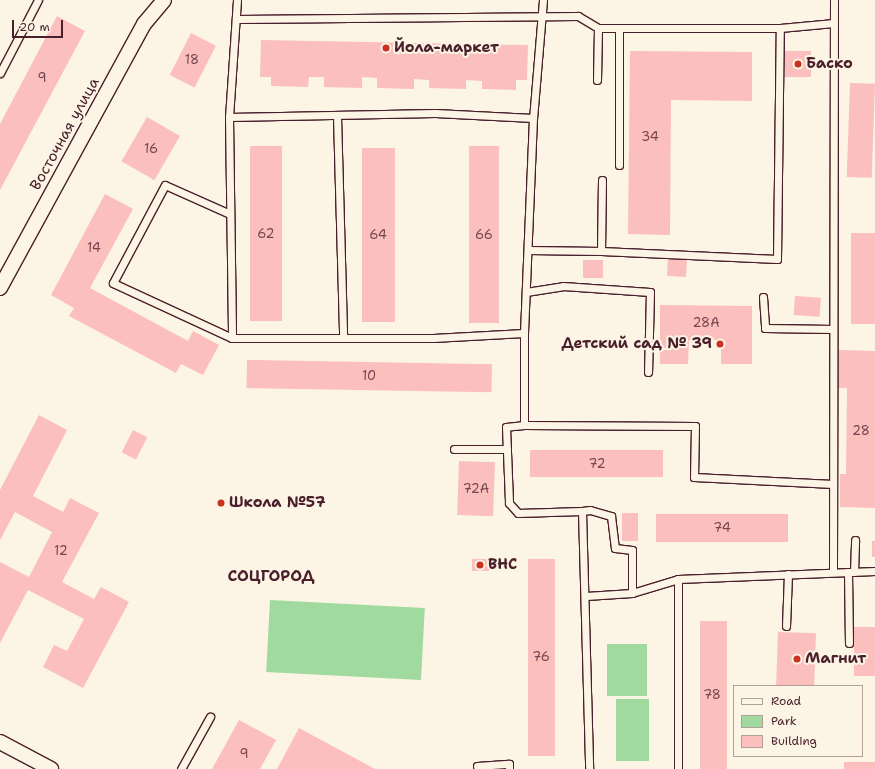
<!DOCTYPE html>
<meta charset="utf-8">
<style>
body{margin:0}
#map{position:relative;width:875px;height:769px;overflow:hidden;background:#fcf5e5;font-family:"Shantell Sans",sans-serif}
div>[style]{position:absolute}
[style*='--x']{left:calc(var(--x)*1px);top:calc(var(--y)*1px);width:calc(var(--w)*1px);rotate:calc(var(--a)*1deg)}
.green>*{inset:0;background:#a1da9e;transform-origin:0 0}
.building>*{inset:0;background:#fbbfbd;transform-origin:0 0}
.roads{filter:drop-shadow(1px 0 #4a1f2b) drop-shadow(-1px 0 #4a1f2b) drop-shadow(0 1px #4a1f2b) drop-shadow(0 -1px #4a1f2b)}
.service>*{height:7px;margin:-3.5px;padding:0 3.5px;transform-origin:3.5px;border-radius:3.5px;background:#fcf5e5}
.minor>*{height:14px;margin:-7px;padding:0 7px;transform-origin:7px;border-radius:7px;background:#fcf5e5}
.dots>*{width:11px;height:11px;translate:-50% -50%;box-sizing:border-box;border:2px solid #fcf5e5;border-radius:50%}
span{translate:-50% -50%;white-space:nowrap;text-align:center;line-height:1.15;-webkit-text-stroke:4px #fcf5e5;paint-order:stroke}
.number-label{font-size:13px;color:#764750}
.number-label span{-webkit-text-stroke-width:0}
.poi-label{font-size:15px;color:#4a1f2b;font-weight:700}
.left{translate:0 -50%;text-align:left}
.right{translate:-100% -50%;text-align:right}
.street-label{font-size:15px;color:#4a1f2b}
.neighbourhood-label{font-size:16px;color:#4a1f2b;font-weight:700}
.legend{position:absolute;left:733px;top:685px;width:130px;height:72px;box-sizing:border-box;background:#fcf5e5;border:1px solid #b59f9b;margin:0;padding:5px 7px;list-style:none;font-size:12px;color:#4a1f2b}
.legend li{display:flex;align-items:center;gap:8px;height:20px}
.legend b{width:20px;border:1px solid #b59f9b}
.scale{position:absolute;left:12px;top:20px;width:51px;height:18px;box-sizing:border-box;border:2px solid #4a1f2b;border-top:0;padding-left:5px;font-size:12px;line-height:14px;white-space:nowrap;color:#4a1f2b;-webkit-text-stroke:3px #fcf5e5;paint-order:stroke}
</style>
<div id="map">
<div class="green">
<div style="left:270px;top:600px;width:155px;height:72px;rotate:3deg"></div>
<div style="left:607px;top:644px;width:40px;height:52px"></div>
<div style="left:616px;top:699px;width:33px;height:62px"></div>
</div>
<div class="building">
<div style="clip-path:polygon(57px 16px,85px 31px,0 190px,0 124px)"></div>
<div style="left:191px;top:33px;width:28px;height:47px;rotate:27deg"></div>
<div style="clip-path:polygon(261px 40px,528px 45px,527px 80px,516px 80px,516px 90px,482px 89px,482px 81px,466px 80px,466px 89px,429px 88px,429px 80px,414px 79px,414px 89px,377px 88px,377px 78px,362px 77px,362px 88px,324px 87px,324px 77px,309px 77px,308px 87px,271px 86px,271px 77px,260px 77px)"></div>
<div style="clip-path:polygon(630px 51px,752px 52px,752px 101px,671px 100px,670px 235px,628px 234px)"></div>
<div style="left:785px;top:51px;width:26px;height:26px"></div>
<div style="left:850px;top:83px;width:25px;height:94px;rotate:2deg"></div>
<div style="left:147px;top:117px;width:38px;height:51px;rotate:30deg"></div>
<div style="left:250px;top:146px;width:32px;height:175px"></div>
<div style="left:469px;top:146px;width:30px;height:177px"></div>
<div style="left:362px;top:148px;width:33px;height:174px"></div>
<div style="clip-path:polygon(105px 194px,133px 209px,90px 288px,188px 341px,193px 331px,219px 345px,203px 375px,181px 364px,176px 373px,69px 316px,74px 308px,51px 295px)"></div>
<div style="left:851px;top:233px;width:24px;height:91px"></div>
<div style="left:668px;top:258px;width:19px;height:18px;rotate:3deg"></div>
<div style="left:583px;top:260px;width:20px;height:18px"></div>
<div style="left:795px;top:296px;width:26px;height:19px;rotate:4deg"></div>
<div style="clip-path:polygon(660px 305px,752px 306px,752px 364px,721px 364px,721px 340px,689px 340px,688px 364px,660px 364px)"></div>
<div style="clip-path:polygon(838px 350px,875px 351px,875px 508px,840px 507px,840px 474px,846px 474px,847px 388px,837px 388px)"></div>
<div style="left:247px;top:360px;width:245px;height:28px;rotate:1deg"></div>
<div style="clip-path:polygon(39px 415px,67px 430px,33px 496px,63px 512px,70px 498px,99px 513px,62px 582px,94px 599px,101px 587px,129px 602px,83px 688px,43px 667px,54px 645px,67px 651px,84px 619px,28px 590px,0 643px,0 562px,29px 577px,52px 532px,15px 512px,0 540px,0 490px)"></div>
<div style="left:133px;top:430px;width:16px;height:25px;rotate:27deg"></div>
<div style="left:530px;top:450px;width:133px;height:27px"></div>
<div style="left:459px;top:461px;width:36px;height:54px;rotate:2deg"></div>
<div style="left:638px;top:513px;width:28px;height:16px;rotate:90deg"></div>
<div style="left:656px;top:514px;width:132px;height:28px"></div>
<div style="left:872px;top:541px;width:3px;height:16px"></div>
<div style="left:472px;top:559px;width:17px;height:12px"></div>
<div style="left:528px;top:559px;width:27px;height:197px"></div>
<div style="left:700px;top:621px;width:27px;height:148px"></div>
<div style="left:854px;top:627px;width:21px;height:49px"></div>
<div style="left:778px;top:632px;width:38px;height:54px;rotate:2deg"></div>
<div style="clip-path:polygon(239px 720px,276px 740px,260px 769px,212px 769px)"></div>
<div style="clip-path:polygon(299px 728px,375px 769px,277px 769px)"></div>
<div style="left:844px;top:762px;width:31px;height:7px"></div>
</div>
<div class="roads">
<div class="service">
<div style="--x:237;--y:0;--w:117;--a:93.9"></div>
<div style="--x:229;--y:117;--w:221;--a:89.2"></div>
<div style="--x:232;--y:338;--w:201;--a:0"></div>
<div style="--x:433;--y:338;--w:91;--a:-3.1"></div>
<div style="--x:543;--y:0;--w:118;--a:94.8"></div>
<div style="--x:533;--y:118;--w:215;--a:92.4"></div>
<div style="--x:524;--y:333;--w:92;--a:90"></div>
<div style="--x:524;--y:425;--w:171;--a:0.3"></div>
<div style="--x:695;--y:426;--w:51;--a:91.1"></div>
<div style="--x:694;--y:477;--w:139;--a:2.9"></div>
<div style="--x:236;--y:19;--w:342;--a:-0.5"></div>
<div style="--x:578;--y:16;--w:23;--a:31"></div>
<div style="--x:598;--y:28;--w:182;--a:0"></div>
<div style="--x:780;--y:28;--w:54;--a:-5.3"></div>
<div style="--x:0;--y:73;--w:82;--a:-62.5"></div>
<div style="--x:597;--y:80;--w:52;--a:-88.9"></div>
<div style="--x:337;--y:116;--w:221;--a:88.4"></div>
<div style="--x:229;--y:117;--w:206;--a:-1.1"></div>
<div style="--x:435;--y:113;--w:98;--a:2.9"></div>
<div style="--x:619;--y:165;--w:137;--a:-90"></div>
<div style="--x:602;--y:180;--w:71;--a:90.8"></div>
<div style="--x:601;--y:251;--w:176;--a:2.6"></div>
<div style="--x:777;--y:259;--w:231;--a:-89.3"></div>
<div style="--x:230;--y:214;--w:71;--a:-156"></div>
<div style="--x:165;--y:185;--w:111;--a:118"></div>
<div style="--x:113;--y:283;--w:131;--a:24.8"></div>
<div style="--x:528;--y:250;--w:73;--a:0.8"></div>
<div style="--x:526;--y:292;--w:37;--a:-9"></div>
<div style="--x:563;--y:286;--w:87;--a:3.9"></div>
<div style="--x:650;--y:292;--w:80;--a:91.4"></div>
<div style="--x:763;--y:297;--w:31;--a:86"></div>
<div style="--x:765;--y:328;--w:68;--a:0.8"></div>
<div style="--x:524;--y:425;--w:18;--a:174"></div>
<div style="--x:506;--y:427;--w:76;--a:87.7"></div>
<div style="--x:509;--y:503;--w:13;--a:48"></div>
<div style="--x:518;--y:513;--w:64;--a:-1.8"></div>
<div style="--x:582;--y:511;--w:258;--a:88.4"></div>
<div style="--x:454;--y:449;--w:53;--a:0"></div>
<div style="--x:582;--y:511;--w:8;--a:-7"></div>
<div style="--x:590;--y:510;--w:22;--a:16"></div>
<div style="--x:611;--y:516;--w:32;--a:83"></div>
<div style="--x:615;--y:548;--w:17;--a:7"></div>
<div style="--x:632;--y:550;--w:43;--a:90"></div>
<div style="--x:833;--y:572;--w:572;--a:-89.9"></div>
<div style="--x:848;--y:572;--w:71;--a:89.2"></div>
<div style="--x:854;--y:572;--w:32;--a:-88"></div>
<div style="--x:678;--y:579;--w:190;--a:90"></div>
<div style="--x:586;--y:596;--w:46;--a:-3.7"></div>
<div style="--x:632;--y:593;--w:48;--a:-16.9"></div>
<div style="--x:678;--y:579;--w:197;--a:-2.3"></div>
<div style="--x:786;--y:626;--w:52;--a:-87.8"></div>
<div style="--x:477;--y:766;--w:32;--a:-4"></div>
<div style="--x:509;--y:764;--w:5;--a:90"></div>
<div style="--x:181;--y:769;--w:60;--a:-60.9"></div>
</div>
<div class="minor">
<div style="--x:0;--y:288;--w:301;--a:-61.4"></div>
<div style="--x:144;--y:24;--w:31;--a:-50"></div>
<div style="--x:0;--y:742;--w:58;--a:27.9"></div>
</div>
</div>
<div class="dots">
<div style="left:386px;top:48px;background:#c8321e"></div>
<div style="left:798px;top:64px;background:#c8321e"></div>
<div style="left:720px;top:344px;background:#c8321e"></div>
<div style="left:221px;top:503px;background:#c8321e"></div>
<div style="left:480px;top:565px;background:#c8321e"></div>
<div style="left:797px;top:659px;background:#c8321e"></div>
</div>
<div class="number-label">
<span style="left:192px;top:60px">18</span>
<span style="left:42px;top:78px">9</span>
<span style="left:650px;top:137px">34</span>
<span style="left:151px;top:149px">16</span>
<span style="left:266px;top:234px">62</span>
<span style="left:378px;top:235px">64</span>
<span style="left:484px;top:235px">66</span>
<span style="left:94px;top:248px">14</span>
<span style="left:706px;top:323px">28А</span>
<span style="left:369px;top:376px">10</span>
<span style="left:861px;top:431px">28</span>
<span style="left:597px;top:464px">72</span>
<span style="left:476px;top:489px">72А</span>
<span style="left:722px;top:528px">74</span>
<span style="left:61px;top:551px">12</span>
<span style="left:541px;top:657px">76</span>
<span style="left:712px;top:695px">78</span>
<span style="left:244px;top:754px">9</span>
</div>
<div class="poi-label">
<span class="left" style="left:394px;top:48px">Йола-маркет</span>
<span class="left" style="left:806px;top:64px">Баско</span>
<span class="right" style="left:712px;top:344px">Детский сад № 39</span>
<span class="left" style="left:229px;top:503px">Школа №57</span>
<span class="left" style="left:488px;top:565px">ВНС</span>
<span class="left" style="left:805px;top:659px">Магнит</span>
</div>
<div class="street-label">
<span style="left:65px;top:134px;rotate:-61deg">Восточная улица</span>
</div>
<div class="neighbourhood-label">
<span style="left:271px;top:576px">СОЦГОРОД</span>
</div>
<ul class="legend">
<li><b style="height:5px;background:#fcf5e5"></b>Road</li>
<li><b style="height:11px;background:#a1da9e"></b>Park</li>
<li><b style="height:11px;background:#fbbfbd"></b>Building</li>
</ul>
<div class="scale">20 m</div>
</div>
